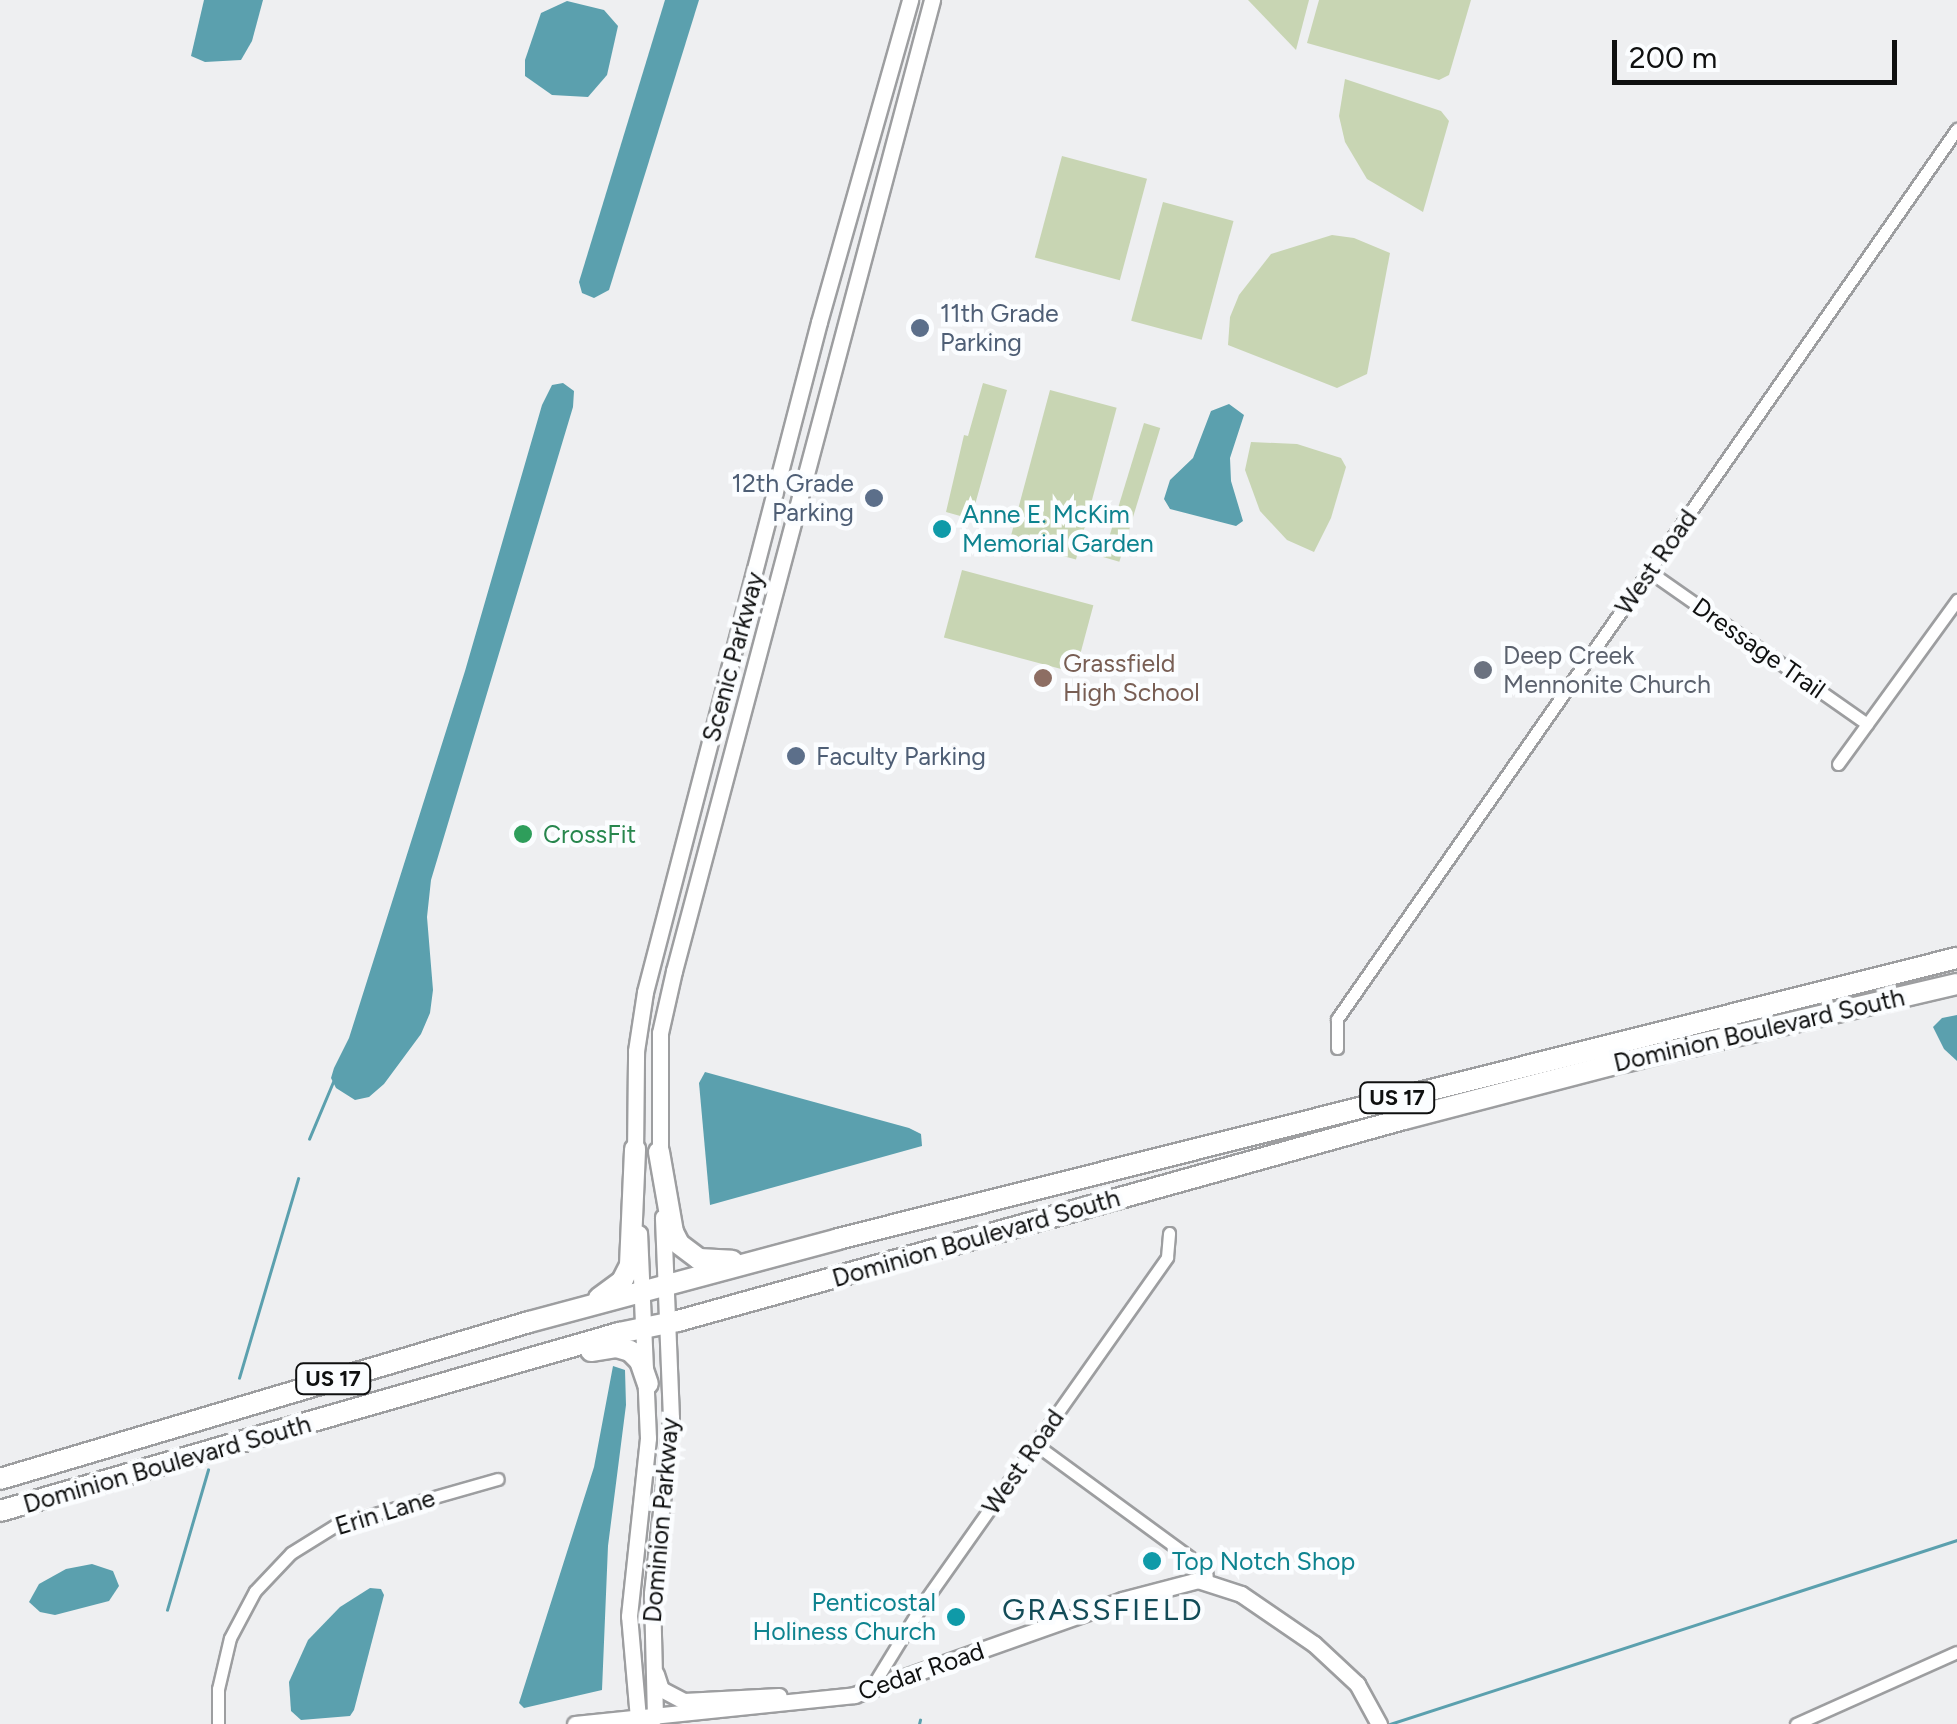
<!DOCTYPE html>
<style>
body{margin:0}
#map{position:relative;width:1957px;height:1724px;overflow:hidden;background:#eeeff1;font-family:Figtree,sans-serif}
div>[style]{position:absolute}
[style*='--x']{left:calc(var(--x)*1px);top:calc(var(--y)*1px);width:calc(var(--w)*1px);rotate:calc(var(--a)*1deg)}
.green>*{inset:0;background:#c8d5b3;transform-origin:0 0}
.water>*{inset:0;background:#5ba0ae}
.stream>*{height:2.5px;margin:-1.25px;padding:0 1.25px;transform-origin:1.25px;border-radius:1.25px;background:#5ba0ae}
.roads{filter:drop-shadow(2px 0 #9d9ea0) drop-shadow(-2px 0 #9d9ea0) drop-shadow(0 2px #9d9ea0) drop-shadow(0 -2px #9d9ea0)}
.street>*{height:11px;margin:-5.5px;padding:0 5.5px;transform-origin:5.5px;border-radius:5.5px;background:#fff}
.secondary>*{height:15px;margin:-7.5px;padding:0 7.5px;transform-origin:7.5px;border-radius:7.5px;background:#fff}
.highway>*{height:20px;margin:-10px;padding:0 10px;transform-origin:10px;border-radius:10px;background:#fff}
.dots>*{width:28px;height:28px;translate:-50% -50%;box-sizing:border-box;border:5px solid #fbfdff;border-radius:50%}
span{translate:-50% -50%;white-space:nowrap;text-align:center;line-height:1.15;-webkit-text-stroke:9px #fbfdff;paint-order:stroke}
.shield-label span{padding:2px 8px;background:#fbfdff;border:2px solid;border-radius:8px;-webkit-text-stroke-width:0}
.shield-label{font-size:22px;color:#0f1010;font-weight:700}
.service-label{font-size:25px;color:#4e5e75}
.left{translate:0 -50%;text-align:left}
.right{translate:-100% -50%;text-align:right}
.culture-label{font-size:25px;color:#0d838f}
.street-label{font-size:25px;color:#0f1010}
.worship-label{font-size:25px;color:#5b616d}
.education-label{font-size:25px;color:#785e54}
.leisure-label{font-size:25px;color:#27864d}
.quarter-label{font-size:30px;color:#134c58;letter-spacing:2.5px}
.scale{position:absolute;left:1612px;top:40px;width:285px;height:45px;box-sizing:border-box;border:5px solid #0f1010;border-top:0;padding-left:12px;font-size:30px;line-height:35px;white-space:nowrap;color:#0f1010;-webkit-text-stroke:8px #fbfdff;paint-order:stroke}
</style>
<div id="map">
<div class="green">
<div style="clip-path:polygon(1248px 0,1309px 0,1296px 50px)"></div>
<div style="clip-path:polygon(1319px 0,1471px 0,1449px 75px,1439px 80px,1307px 43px)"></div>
<div style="clip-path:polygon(1345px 79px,1441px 111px,1449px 121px,1423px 212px,1367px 179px,1345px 142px,1339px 116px)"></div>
<div style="left:1062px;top:156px;width:88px;height:105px;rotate:15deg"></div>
<div style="left:1163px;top:202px;width:73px;height:123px;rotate:15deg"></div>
<div style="clip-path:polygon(1332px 235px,1354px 238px,1390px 253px,1367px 374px,1337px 388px,1228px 345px,1230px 317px,1239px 295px,1271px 254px)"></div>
<div style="clip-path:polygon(983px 383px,1007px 390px,971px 519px,946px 512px,964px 435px,968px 436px)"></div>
<div style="left:1050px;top:390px;width:69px;height:157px;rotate:15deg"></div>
<div style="left:1144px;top:423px;width:17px;height:140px;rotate:17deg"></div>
<div style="clip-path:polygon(1251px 442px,1297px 444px,1341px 458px,1346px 467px,1331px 518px,1314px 552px,1287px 540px,1260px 511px,1245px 470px)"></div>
<div style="left:962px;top:570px;width:136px;height:70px;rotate:15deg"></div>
</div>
<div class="water">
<div style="clip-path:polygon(204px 0,263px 0,252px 41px,241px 60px,205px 62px,191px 56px)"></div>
<div style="clip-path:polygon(665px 0,699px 0,609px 290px,594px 298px,582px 293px,579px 282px)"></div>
<div style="clip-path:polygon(567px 1px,604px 10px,618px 26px,607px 75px,588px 97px,552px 95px,525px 76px,525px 60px,541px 13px)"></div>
<div style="clip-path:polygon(563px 383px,574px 391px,573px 407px,431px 880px,427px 917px,433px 990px,430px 1013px,421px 1034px,384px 1084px,369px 1097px,355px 1100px,336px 1088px,331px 1078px,334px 1068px,349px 1038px,465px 671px,542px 405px,552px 385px)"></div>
<div style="clip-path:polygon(1229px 404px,1244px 415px,1230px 458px,1231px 481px,1243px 521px,1236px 526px,1170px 509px,1164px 499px,1170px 480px,1193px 458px,1211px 411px)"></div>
<div style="clip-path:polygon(1957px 1015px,1957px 1061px,1944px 1049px,1933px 1027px,1942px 1018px)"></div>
<div style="clip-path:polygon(705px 1072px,909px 1128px,921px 1134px,922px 1146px,710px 1205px,699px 1083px)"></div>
<div style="clip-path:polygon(613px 1366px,625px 1370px,626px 1405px,608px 1546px,602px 1690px,524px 1708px,519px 1703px,594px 1467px)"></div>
<div style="clip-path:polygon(92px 1564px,113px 1571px,119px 1586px,109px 1601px,55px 1615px,40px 1612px,29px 1602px,39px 1584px,66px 1569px)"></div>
<div style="clip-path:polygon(370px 1588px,381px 1589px,384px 1595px,354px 1710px,350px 1716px,301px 1720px,291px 1711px,289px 1682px,308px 1640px,340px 1607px)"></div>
</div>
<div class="stream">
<div style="--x:309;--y:1139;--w:62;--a:-67.2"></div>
<div style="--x:239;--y:1378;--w:208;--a:-73.5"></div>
<div style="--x:167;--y:1610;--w:146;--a:-73.7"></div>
<div style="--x:919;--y:1724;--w:4;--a:-76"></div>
<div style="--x:1390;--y:1724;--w:596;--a:-17.98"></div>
</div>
<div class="roads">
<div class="street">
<div style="--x:1650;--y:572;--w:265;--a:35"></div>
<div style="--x:1838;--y:764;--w:203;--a:-54"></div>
<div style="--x:1337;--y:1048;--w:29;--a:-90"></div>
<div style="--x:1337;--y:1019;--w:1085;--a:-55.14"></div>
<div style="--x:1035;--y:1444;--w:212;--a:36.2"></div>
<div style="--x:1206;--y:1569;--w:12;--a:85"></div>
<div style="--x:870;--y:1690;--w:103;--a:-58.5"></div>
<div style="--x:924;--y:1602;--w:422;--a:-54.8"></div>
<div style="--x:1167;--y:1257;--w:24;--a:-85"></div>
<div style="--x:218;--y:1724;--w:35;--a:-90"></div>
<div style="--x:218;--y:1689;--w:52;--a:-76.8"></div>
<div style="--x:230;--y:1638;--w:53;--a:-62"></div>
<div style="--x:255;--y:1591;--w:52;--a:-46.5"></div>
<div style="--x:291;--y:1553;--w:53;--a:-31.9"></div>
<div style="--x:336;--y:1525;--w:168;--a:-15.9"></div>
<div style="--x:1796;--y:1724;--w:176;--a:-24.1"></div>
</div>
<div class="secondary">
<div style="--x:635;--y:1155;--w:104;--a:-89.4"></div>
<div style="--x:636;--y:1051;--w:60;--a:-81.3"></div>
<div style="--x:645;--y:992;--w:692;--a:-75.44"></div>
<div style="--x:819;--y:322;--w:335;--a:-74.2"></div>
<div style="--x:660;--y:1159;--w:126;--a:-90"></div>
<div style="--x:660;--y:1033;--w:64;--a:-77.3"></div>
<div style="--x:674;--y:971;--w:1005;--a:-75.12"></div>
<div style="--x:656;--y:1674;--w:16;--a:72"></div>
<div style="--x:661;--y:1689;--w:26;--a:28"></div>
<div style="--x:684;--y:1701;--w:95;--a:-3"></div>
<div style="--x:655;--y:1717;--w:123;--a:-91.4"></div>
<div style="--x:652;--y:1594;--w:177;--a:-83.8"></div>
<div style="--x:671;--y:1418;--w:201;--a:-92.3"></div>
<div style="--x:638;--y:1718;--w:102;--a:-95"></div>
<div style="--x:629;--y:1616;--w:179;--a:-83.9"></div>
<div style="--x:648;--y:1438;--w:205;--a:-92.5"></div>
<div style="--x:575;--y:1724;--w:281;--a:-5.9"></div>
<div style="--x:854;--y:1695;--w:284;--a:-19.5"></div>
<div style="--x:1122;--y:1600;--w:79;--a:-14.7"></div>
<div style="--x:1198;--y:1580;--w:45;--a:18"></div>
<div style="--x:1241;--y:1594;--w:88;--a:34.4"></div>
<div style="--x:1314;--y:1644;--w:59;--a:42.9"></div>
<div style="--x:1357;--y:1684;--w:46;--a:61.2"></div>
</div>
<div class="highway">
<div style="--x:659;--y:1152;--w:81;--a:80.1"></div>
<div style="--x:673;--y:1232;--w:13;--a:63"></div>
<div style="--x:679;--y:1244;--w:25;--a:37"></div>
<div style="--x:699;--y:1259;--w:33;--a:3"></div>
<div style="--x:599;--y:1298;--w:29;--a:-36"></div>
<div style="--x:622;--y:1281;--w:18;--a:-63"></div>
<div style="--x:630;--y:1265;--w:116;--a:-87.5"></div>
<div style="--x:591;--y:1351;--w:25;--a:-9"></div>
<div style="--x:616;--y:1347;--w:15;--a:16"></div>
<div style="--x:630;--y:1351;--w:14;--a:45"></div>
<div style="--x:640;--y:1361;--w:24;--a:71"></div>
<div style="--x:0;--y:1479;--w:552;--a:-16.53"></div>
<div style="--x:529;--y:1322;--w:320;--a:-15"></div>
<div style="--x:838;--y:1239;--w:1154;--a:-14.1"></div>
<div style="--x:0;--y:1511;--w:644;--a:-16.04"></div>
<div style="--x:619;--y:1333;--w:60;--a:-11.5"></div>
<div style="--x:678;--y:1321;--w:754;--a:-15.55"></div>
<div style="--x:1404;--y:1119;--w:214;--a:-14.6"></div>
<div style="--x:1611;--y:1065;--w:355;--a:-13.2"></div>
</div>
</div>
<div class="dots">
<div style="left:920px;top:328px;background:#5c6f8a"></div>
<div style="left:874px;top:498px;background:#5c6f8a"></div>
<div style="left:942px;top:529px;background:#0f9aa8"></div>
<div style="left:1483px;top:670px;background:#6b7280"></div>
<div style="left:1043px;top:678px;background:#8d6e63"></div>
<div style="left:796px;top:756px;background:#5c6f8a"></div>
<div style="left:523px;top:834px;background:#2e9e5b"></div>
<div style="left:1152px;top:1561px;background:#0f9aa8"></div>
<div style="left:956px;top:1617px;background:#0f9aa8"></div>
</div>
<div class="shield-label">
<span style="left:1397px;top:1098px">US 17</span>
<span style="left:333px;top:1379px">US 17</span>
</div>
<div class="service-label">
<span class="left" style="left:940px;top:328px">11th Grade<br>Parking</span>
<span class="right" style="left:854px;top:498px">12th Grade<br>Parking</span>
<span class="left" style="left:816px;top:756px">Faculty Parking</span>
</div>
<div class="culture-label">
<span class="left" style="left:962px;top:529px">Anne E. McKim<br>Memorial Garden</span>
<span class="left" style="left:1172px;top:1561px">Top Notch Shop</span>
<span class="right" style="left:936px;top:1617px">Penticostal<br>Holiness Church</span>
</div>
<div class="street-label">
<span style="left:1656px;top:562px;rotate:-55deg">West Road</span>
<span style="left:1759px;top:648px;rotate:35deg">Dressage Trail</span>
<span style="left:733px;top:657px;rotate:-75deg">Scenic Parkway</span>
<span style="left:1759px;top:1030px;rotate:-13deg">Dominion Boulevard South</span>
<span style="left:976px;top:1238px;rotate:-16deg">Dominion Boulevard South</span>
<span style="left:1023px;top:1462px;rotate:-55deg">West Road</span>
<span style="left:167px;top:1464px;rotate:-16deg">Dominion Boulevard South</span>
<span style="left:385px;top:1512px;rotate:-17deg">Erin Lane</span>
<span style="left:661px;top:1520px;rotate:-85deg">Dominion Parkway</span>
<span style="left:921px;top:1671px;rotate:-19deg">Cedar Road</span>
</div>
<div class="worship-label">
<span class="left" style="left:1503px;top:670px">Deep Creek<br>Mennonite Church</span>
</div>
<div class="education-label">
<span class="left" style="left:1063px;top:678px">Grassfield<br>High School</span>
</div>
<div class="leisure-label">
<span class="left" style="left:543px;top:834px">CrossFit</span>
</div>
<div class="quarter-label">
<span style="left:1103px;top:1610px">GRASSFIELD</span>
</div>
<div class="scale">200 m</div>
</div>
